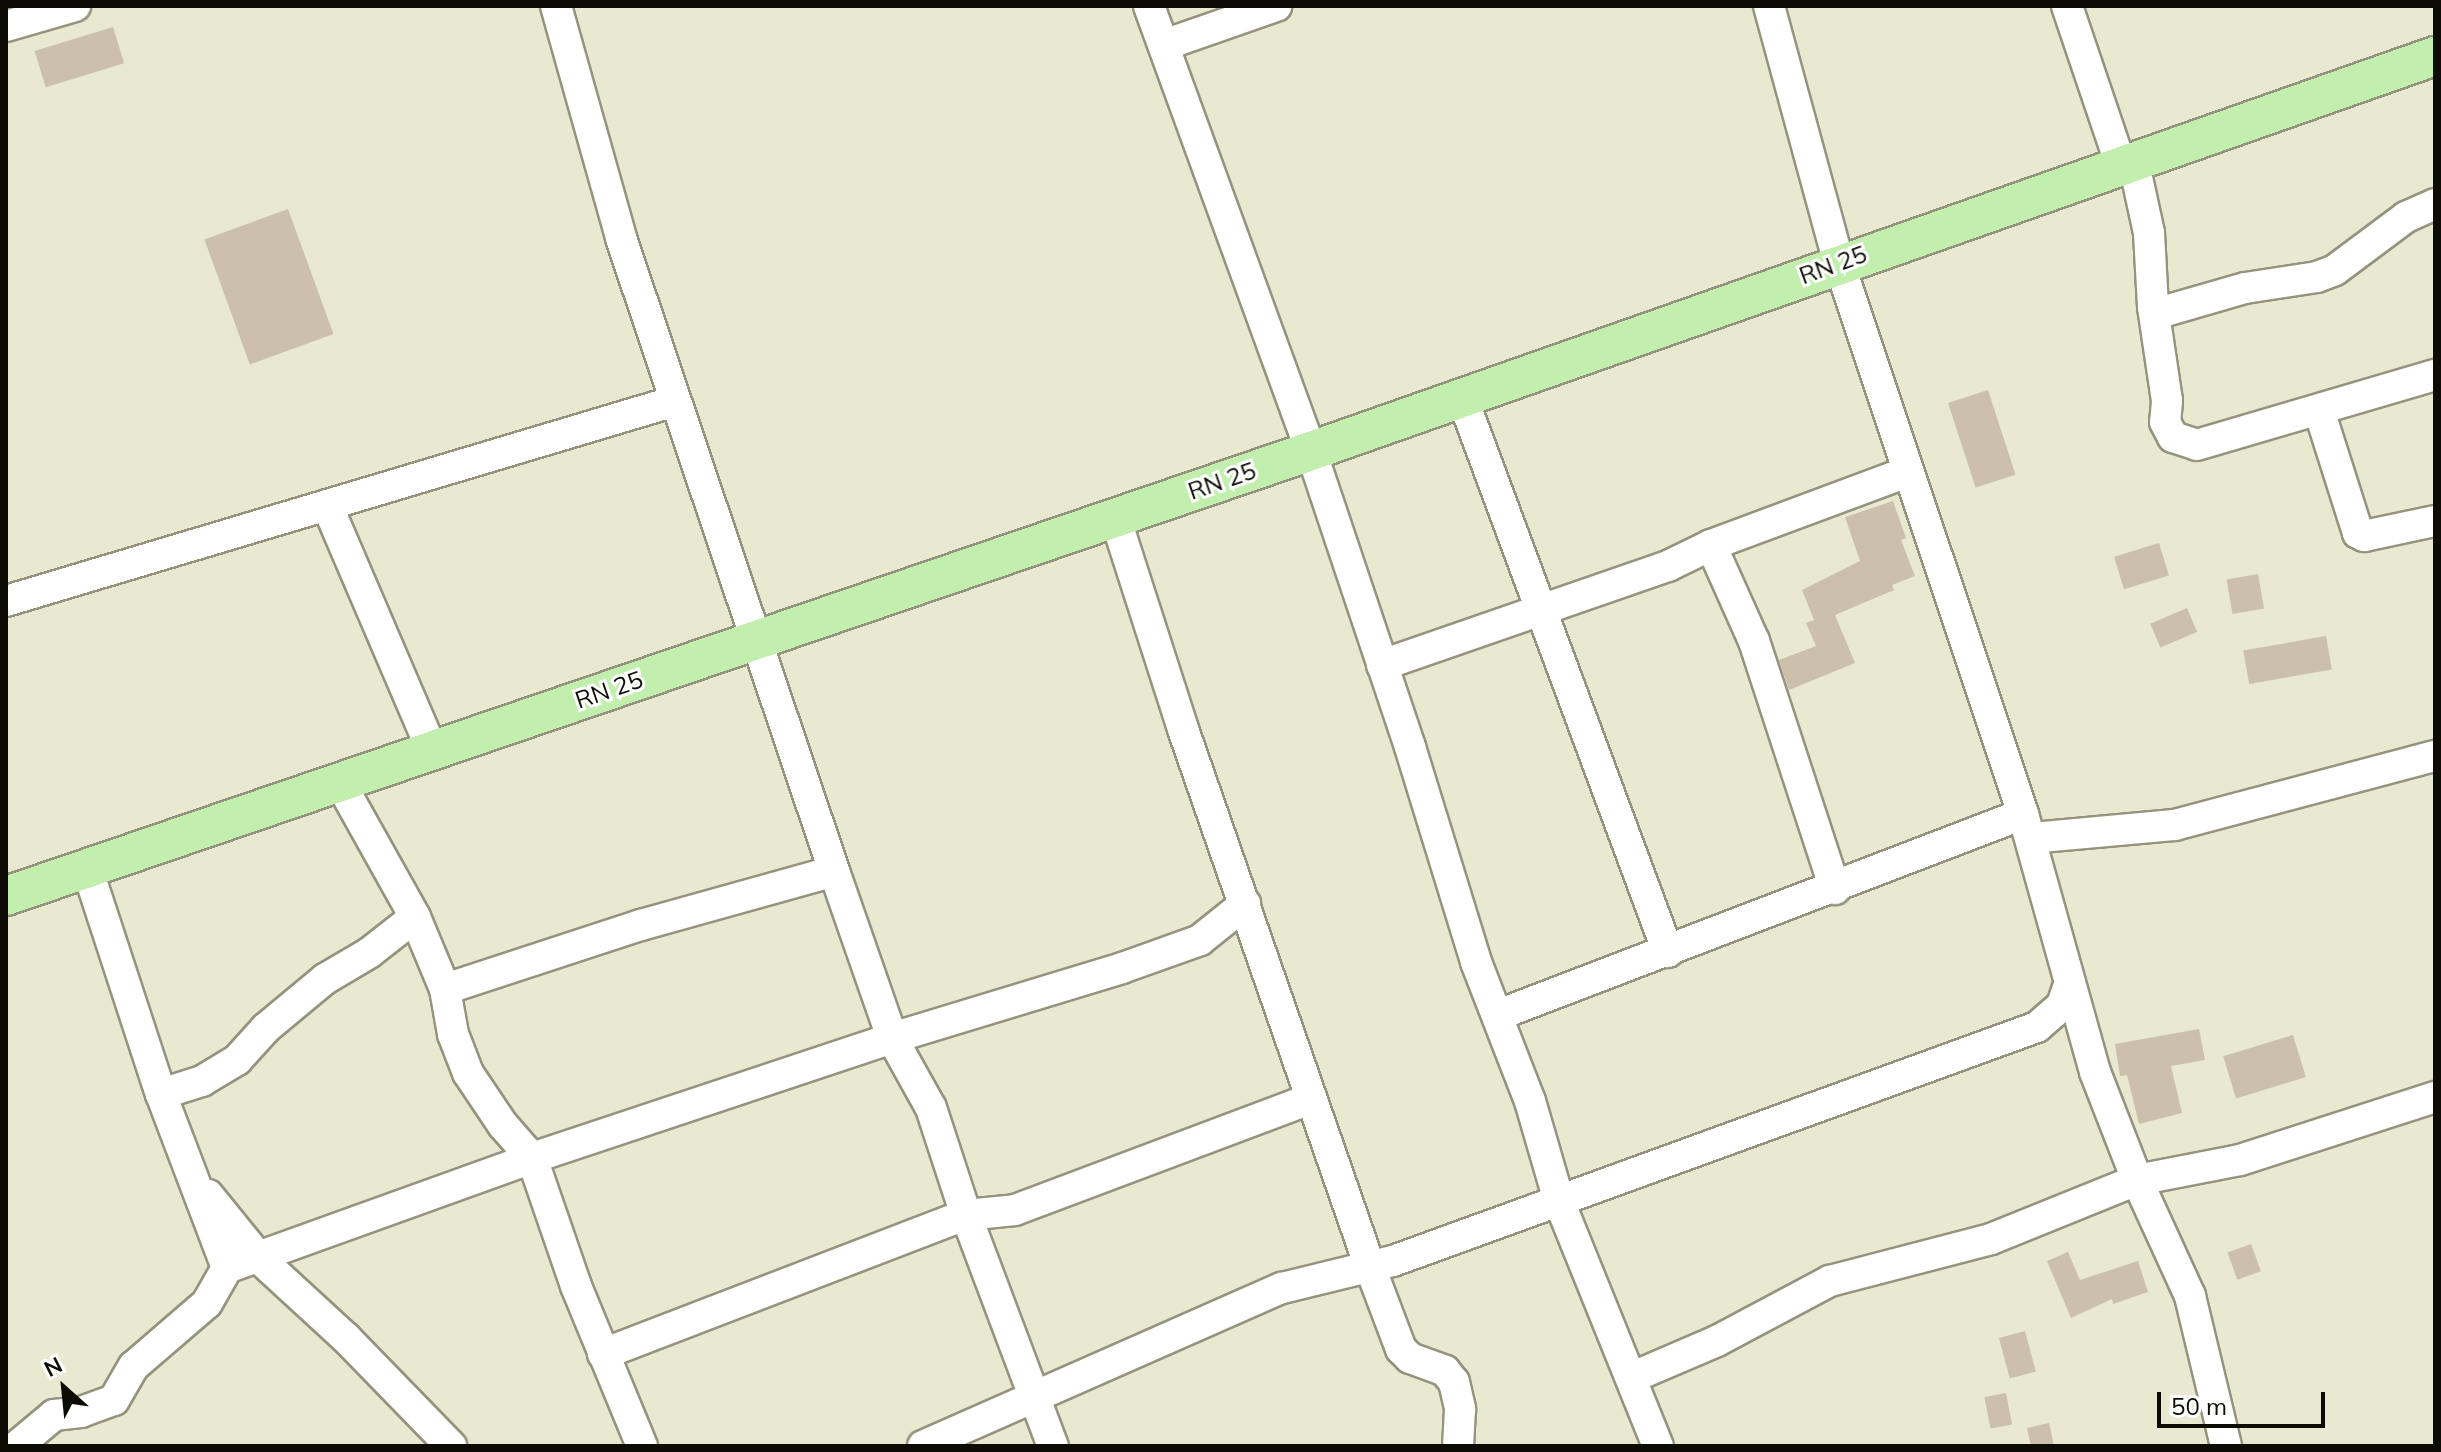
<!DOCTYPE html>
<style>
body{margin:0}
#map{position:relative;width:2441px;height:1452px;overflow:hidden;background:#e9e9d2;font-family:Mulish,sans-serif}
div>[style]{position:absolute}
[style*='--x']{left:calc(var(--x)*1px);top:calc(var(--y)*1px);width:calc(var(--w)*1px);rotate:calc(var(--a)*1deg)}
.building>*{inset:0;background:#ccbfab;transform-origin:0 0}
.roads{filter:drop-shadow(2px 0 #94947e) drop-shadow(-2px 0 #94947e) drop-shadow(0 2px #94947e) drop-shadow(0 -2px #94947e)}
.minor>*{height:30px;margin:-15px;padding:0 15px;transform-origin:15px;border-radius:15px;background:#fff}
.major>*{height:38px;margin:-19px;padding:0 19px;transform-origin:19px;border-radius:19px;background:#c2efae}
span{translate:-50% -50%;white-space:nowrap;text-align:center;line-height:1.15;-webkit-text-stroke:6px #fff;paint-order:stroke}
.street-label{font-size:24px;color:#0c0c05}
.frame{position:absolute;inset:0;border:8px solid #0c0c05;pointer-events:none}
.north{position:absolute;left:24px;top:1348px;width:80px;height:80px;-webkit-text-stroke:6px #fff;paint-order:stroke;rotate:333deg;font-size:22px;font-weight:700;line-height:32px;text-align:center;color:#0c0c05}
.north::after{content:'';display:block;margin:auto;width:28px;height:36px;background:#0c0c05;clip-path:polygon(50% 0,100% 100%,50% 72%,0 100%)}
.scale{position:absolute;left:2157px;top:1392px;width:168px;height:36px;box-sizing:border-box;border:4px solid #0c0c05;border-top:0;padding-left:10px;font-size:24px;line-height:28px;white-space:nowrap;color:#0c0c05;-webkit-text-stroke:6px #fff;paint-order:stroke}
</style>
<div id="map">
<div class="building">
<div style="left:113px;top:27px;width:38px;height:82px;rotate:73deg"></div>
<div style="left:288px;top:209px;width:133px;height:89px;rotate:70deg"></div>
<div style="left:1988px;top:390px;width:89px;height:42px;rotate:72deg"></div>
<div style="clip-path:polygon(1893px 501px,1906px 538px,1901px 540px,1915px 576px,1892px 585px,1894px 590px,1835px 615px,1855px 663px,1789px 690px,1779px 660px,1816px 646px,1806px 623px,1814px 620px,1802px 590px,1860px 561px,1845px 517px)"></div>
<div style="left:2159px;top:543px;width:34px;height:47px;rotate:73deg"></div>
<div style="left:2258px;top:574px;width:35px;height:32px;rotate:80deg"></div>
<div style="left:2187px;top:608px;width:26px;height:40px;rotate:67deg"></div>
<div style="left:2326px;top:636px;width:34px;height:84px;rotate:80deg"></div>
<div style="clip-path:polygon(2199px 1029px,2205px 1060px,2171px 1066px,2182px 1113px,2139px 1124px,2127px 1075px,2120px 1076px,2115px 1044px)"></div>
<div style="left:2293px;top:1035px;width:44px;height:73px;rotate:73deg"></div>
<div style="left:2251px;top:1244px;width:29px;height:25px;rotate:70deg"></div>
<div style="clip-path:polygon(2068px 1252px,2080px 1280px,2138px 1261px,2148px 1292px,2113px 1304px,2112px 1299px,2071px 1318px,2047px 1261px)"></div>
<div style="left:2025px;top:1331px;width:42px;height:27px;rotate:75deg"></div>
<div style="left:2006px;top:1393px;width:32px;height:22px;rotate:79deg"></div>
<div style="clip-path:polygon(2049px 1423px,2054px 1446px,2031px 1446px,2027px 1428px)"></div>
</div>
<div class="roads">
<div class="minor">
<div style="--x:556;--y:6;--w:241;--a:74.3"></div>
<div style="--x:621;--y:238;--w:668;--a:71.4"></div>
<div style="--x:834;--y:871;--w:177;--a:70.8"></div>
<div style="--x:892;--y:1038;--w:80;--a:60.9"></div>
<div style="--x:931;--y:1108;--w:113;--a:71.9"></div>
<div style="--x:966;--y:1215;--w:247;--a:69.4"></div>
<div style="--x:1149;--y:6;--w:474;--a:70"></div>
<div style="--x:1311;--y:451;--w:312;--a:71.5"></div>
<div style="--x:1410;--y:747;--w:225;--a:72.9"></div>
<div style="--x:1476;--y:962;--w:149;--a:68.8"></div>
<div style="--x:1530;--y:1101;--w:104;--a:73.8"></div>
<div style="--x:1559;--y:1201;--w:264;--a:68"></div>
<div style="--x:1769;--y:6;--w:266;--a:74.8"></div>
<div style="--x:1839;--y:263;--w:581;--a:71.53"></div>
<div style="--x:2023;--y:814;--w:268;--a:74.4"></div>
<div style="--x:2095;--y:1072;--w:116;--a:68.7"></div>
<div style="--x:2137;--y:1180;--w:128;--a:65.4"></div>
<div style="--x:2190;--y:1296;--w:154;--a:76.5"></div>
<div style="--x:2067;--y:6;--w:166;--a:71.3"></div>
<div style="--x:6;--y:26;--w:72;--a:-16.2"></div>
<div style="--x:1164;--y:45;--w:119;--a:-19.2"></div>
<div style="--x:2133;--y:159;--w:76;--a:77.8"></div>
<div style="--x:2149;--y:233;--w:74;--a:86.9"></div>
<div style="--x:2153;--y:307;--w:95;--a:81.5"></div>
<div style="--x:2167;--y:401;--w:21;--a:95"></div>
<div style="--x:2165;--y:422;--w:17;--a:62"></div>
<div style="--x:2173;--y:437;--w:25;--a:18"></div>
<div style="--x:2197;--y:445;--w:248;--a:-16.4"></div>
<div style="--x:2155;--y:314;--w:94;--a:-16.1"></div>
<div style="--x:2245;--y:288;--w:73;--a:-8.7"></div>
<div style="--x:2317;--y:277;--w:19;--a:-21"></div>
<div style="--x:2335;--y:270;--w:89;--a:-36.7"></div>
<div style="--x:2406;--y:217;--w:32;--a:-24"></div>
<div style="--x:1462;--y:397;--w:592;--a:69.64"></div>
<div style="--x:2319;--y:410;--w:129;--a:72.4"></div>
<div style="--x:2358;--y:533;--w:7;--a:27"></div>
<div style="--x:2364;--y:536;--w:73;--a:-11.9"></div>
<div style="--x:327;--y:505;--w:267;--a:66.8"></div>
<div style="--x:1115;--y:517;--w:223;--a:72.2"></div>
<div style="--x:1183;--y:729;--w:570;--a:70.83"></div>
<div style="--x:1370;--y:1267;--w:88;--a:69.3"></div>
<div style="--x:1401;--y:1349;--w:13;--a:45"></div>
<div style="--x:1410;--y:1358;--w:37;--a:20"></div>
<div style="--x:1445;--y:1371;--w:14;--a:51"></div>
<div style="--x:1454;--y:1382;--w:28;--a:77"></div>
<div style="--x:1460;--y:1409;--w:37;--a:93"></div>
<div style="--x:1711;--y:545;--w:105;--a:65.9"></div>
<div style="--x:1754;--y:641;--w:261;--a:71.9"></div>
<div style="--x:6;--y:601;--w:698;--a:-16.64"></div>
<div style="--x:1382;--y:665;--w:303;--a:-19.1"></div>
<div style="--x:1668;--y:566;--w:48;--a:-26"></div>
<div style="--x:1711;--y:545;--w:209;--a:-20.4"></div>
<div style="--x:339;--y:781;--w:156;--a:60.8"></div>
<div style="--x:415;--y:917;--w:78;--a:67.4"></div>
<div style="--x:445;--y:989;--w:46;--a:79.9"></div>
<div style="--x:453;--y:1034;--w:42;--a:69"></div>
<div style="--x:468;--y:1073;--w:63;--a:56.1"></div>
<div style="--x:503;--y:1125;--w:44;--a:48.7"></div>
<div style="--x:532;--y:1158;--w:135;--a:71"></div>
<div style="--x:576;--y:1286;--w:173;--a:67.6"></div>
<div style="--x:2031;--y:838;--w:145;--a:-5.2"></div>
<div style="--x:2175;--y:825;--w:269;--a:-14.9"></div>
<div style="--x:87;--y:868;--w:238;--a:71.9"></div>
<div style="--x:161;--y:1094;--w:186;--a:69.2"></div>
<div style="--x:227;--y:1268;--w:324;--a:-19.8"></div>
<div style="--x:532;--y:1158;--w:379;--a:-18.4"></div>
<div style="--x:892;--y:1038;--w:240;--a:-16.9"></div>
<div style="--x:1122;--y:968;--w:83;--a:-19.7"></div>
<div style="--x:1200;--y:940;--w:58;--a:-38.7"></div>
<div style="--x:445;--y:989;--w:206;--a:-18.1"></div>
<div style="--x:641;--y:925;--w:200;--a:-15.6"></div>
<div style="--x:1498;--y:1015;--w:562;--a:-20.95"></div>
<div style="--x:161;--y:1094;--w:43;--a:-17.6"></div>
<div style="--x:202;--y:1081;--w:41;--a:-31"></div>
<div style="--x:237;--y:1060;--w:43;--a:-47.8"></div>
<div style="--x:266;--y:1028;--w:77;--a:-39.7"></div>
<div style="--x:325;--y:979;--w:51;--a:-30.6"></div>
<div style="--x:369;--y:953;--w:58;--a:-38"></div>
<div style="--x:208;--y:1195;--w:82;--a:50.9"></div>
<div style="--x:260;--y:1259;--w:117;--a:42.6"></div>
<div style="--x:346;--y:1338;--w:151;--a:45.8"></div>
<div style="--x:603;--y:1354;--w:389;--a:-21"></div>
<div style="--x:966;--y:1215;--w:49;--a:-5.8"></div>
<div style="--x:1015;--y:1210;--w:316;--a:-20.6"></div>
<div style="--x:1633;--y:1377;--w:91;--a:-23.2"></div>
<div style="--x:1717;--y:1341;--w:128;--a:-28"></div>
<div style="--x:1830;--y:1281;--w:166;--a:-14.6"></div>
<div style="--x:1991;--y:1239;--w:157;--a:-22"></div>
<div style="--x:2137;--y:1180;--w:105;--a:-11"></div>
<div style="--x:2240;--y:1160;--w:205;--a:-17.9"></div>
<div style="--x:17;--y:1446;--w:48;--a:-40"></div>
<div style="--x:54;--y:1415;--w:27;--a:-6"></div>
<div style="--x:81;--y:1412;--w:35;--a:-20"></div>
<div style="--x:114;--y:1400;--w:39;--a:-60"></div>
<div style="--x:134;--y:1366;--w:96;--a:-40.8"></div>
<div style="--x:207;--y:1303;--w:40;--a:-60.3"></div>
<div style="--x:923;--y:1446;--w:392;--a:-23.8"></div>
<div style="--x:1282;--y:1288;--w:114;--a:-13.7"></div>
<div style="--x:1393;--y:1261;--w:685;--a:-19.97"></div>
<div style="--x:2037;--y:1027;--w:33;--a:-41"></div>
<div style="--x:2062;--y:1005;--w:24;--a:-71"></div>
</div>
<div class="major">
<div style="--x:6;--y:896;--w:1379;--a:-18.83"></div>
<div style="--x:1311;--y:451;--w:1191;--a:-19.36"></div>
</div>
</div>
<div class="street-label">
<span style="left:1833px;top:265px;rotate:-20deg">RN 25</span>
<span style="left:1222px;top:481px;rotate:-19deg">RN 25</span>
<span style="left:609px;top:690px;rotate:-19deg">RN 25</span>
</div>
<div class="frame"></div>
<div class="north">N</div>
<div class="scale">50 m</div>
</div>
